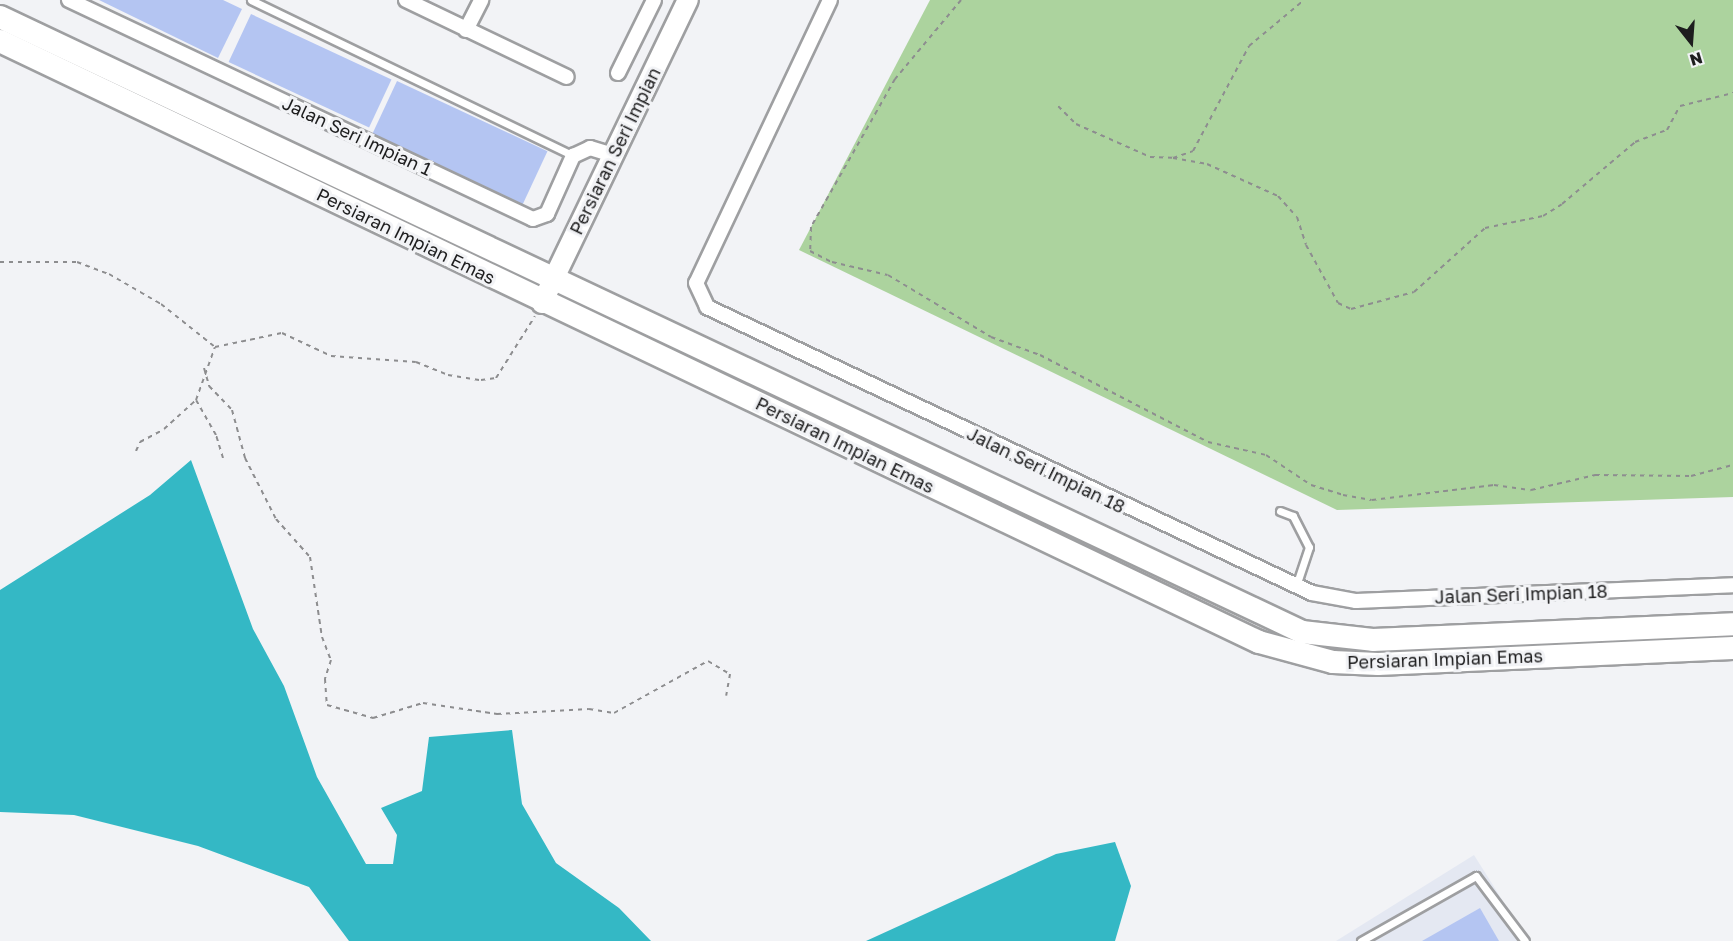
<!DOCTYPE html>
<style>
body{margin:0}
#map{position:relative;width:1733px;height:941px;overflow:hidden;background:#f2f3f6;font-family:"Golos Text",sans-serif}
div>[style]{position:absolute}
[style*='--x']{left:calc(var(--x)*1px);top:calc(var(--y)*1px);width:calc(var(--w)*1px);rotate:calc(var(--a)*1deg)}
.built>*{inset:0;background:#e4e8f2}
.green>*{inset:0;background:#acd39e}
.water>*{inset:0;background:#34b8c5}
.building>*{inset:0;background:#b4c5f2;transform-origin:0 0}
.path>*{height:2px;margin-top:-1px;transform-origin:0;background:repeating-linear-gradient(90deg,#8d8d8f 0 4.5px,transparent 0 9px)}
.roads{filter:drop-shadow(2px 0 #9e9fa1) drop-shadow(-2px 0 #9e9fa1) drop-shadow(0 2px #9e9fa1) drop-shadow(0 -2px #9e9fa1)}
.lane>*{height:7px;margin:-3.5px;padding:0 3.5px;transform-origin:3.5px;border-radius:3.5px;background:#fff}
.street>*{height:14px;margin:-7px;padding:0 7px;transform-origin:7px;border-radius:7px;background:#fff}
.secondary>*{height:20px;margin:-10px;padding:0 10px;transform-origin:10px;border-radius:10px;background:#fff}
.primary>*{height:22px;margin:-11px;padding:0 11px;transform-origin:11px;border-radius:11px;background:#fff}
span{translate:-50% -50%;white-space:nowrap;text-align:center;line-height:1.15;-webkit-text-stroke:6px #f2f3f6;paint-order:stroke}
.street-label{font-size:18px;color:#1d1d1e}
.north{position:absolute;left:1661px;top:12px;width:60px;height:60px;-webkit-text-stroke:4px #f2f3f6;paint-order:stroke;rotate:163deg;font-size:16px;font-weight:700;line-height:24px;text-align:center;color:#1d1d1e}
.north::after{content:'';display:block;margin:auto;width:21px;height:27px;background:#1d1d1e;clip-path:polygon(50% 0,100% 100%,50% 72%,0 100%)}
</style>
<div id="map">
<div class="built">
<div style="clip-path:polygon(1474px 855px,1528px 941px,1336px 941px)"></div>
</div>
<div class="green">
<div style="clip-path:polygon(930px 0,1733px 0,1733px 497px,1337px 510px,799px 250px)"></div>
</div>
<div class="water">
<div style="clip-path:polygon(191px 460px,253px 629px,284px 686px,317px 777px,366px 864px,393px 864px,397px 835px,381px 808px,422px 791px,429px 737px,512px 730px,522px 804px,556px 863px,619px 908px,651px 941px,349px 941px,309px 887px,198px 846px,74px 815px,0 812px,0 590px,150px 495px)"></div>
<div style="clip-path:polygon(1115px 842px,1131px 886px,1115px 941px,866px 941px,1056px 854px)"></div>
</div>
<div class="building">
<div style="clip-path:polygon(99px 0,223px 0,242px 9px,218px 58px)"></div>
<div style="left:251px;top:14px;width:155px;height:53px;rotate:25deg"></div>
<div style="left:397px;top:81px;width:166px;height:59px;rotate:25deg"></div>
<div style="clip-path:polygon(1480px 908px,1499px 941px,1422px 941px)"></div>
</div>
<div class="path">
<div style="--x:961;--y:0;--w:103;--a:129.9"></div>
<div style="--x:895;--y:79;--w:170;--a:119.6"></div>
<div style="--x:811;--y:227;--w:24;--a:92"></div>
<div style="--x:810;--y:251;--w:25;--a:27"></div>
<div style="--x:832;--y:262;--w:57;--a:13.1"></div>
<div style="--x:888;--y:275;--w:120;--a:31"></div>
<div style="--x:991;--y:337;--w:52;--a:20.2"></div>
<div style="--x:1040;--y:355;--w:189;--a:27.4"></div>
<div style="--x:1208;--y:442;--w:59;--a:12.6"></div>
<div style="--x:1266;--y:455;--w:54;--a:33.7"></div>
<div style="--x:1311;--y:485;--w:34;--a:17"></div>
<div style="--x:1343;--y:495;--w:29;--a:10"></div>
<div style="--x:1372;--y:500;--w:123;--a:-7"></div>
<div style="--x:1494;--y:485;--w:37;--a:8"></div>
<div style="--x:1531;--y:490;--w:66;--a:-13.2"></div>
<div style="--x:1595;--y:475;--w:96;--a:0.6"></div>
<div style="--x:1691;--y:476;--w:43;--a:-14.7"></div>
<div style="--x:1058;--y:106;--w:25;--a:45"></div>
<div style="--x:1076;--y:124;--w:81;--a:24"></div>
<div style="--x:1150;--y:157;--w:23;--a:2"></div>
<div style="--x:1173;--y:158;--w:21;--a:-19"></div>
<div style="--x:1193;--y:151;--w:119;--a:-61.9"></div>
<div style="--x:1249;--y:46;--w:72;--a:-39.9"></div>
<div style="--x:1173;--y:158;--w:35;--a:10"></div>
<div style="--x:1207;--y:164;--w:78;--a:24.3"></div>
<div style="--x:1278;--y:196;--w:28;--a:48"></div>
<div style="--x:1297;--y:217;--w:29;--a:72"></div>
<div style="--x:1306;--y:245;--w:66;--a:61.1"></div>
<div style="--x:1338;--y:303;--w:14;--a:25"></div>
<div style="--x:1351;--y:309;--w:65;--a:-15.1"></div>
<div style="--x:1414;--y:292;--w:96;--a:-42"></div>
<div style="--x:1485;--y:228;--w:59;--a:-11.7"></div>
<div style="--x:1543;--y:216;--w:22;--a:-32"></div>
<div style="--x:1562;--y:204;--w:96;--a:-40.3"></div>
<div style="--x:1635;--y:142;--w:34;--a:-21"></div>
<div style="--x:1667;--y:130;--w:27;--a:-62"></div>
<div style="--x:1680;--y:106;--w:55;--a:-13.8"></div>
<div style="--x:0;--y:262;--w:77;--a:0"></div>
<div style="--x:77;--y:262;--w:34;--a:21"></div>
<div style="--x:109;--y:274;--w:60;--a:30"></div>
<div style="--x:161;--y:304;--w:69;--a:38.5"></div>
<div style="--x:204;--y:368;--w:19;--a:74"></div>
<div style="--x:209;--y:386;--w:33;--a:46"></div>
<div style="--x:232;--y:410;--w:50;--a:74.8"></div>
<div style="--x:245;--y:458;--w:68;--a:63.1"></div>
<div style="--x:276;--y:519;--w:51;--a:48.2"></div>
<div style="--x:310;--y:557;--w:81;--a:81.5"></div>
<div style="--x:322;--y:637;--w:25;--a:69"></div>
<div style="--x:331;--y:660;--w:20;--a:108"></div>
<div style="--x:325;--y:679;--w:26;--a:86"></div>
<div style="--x:327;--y:705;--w:48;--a:15.8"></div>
<div style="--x:373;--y:718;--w:52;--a:-16.7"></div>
<div style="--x:423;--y:703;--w:75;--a:8.5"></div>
<div style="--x:497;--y:714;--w:92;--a:-3.1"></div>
<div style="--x:589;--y:709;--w:25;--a:9"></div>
<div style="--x:614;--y:713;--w:107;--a:-29"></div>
<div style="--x:708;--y:661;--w:26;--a:31"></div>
<div style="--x:730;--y:674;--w:22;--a:100"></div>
<div style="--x:136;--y:451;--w:10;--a:-66"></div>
<div style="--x:140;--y:442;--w:27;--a:-28"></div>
<div style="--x:164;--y:429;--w:43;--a:-42.2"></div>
<div style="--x:223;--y:458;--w:24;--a:-107"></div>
<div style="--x:216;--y:435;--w:40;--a:-119.7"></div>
<div style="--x:196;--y:400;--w:56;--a:-70.3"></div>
<div style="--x:215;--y:347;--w:68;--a:-11.8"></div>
<div style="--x:282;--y:333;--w:54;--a:25.1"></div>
<div style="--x:331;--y:356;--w:85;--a:4"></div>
<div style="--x:416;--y:362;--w:35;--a:22"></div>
<div style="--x:448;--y:375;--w:33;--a:9"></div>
<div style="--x:481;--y:380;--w:15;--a:-8"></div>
<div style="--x:496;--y:378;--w:73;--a:-57.8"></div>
</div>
<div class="roads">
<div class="lane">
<div style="--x:251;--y:0;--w:358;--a:25.8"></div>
<div style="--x:1280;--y:511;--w:14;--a:21"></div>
<div style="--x:1293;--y:516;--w:35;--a:63"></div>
<div style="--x:1309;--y:547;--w:41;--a:108.4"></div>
<div style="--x:1361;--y:941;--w:132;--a:-29.5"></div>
<div style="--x:1476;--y:876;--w:81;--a:53"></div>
</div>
<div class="street">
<div style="--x:69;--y:0;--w:513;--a:25.27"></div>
<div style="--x:533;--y:219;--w:15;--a:-20"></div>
<div style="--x:547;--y:214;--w:64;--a:-65.9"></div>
<div style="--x:573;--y:156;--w:19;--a:-25"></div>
<div style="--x:590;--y:148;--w:24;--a:17"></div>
<div style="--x:406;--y:0;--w:178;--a:25.6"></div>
<div style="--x:830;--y:0;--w:313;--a:115.3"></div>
<div style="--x:696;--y:283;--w:26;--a:65"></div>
<div style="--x:707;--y:307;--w:669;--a:25.3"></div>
<div style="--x:1312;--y:593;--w:45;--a:10.3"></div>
<div style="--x:1356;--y:601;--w:377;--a:-2.4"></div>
<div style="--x:466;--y:30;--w:34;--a:-63"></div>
<div style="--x:618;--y:73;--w:81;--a:-63.7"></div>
</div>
<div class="secondary">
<div style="--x:542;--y:303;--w:336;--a:-64.3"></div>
</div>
<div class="primary">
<div style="--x:0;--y:17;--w:1440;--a:25.28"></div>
<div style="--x:1302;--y:632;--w:71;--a:6.4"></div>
<div style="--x:1373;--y:640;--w:360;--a:-2.5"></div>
<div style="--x:0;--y:41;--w:1395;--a:25.52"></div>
<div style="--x:1259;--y:642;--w:77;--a:15.1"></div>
<div style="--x:1333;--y:662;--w:45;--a:2.5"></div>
<div style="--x:1378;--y:664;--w:355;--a:-2.6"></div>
</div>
</div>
<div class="street-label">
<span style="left:357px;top:136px;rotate:25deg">Jalan Seri Impian 1</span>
<span style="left:615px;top:151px;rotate:-64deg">Persiaran Seri Impian</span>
<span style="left:406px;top:236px;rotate:26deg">Persiaran Impian Emas</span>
<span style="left:845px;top:445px;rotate:26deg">Persiaran Impian Emas</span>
<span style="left:1046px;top:470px;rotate:26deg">Jalan Seri Impian 18</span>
<span style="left:1521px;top:594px;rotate:-2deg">Jalan Seri Impian 18</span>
<span style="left:1445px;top:659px;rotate:-2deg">Persiaran Impian Emas</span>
</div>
<div class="north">N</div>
</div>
